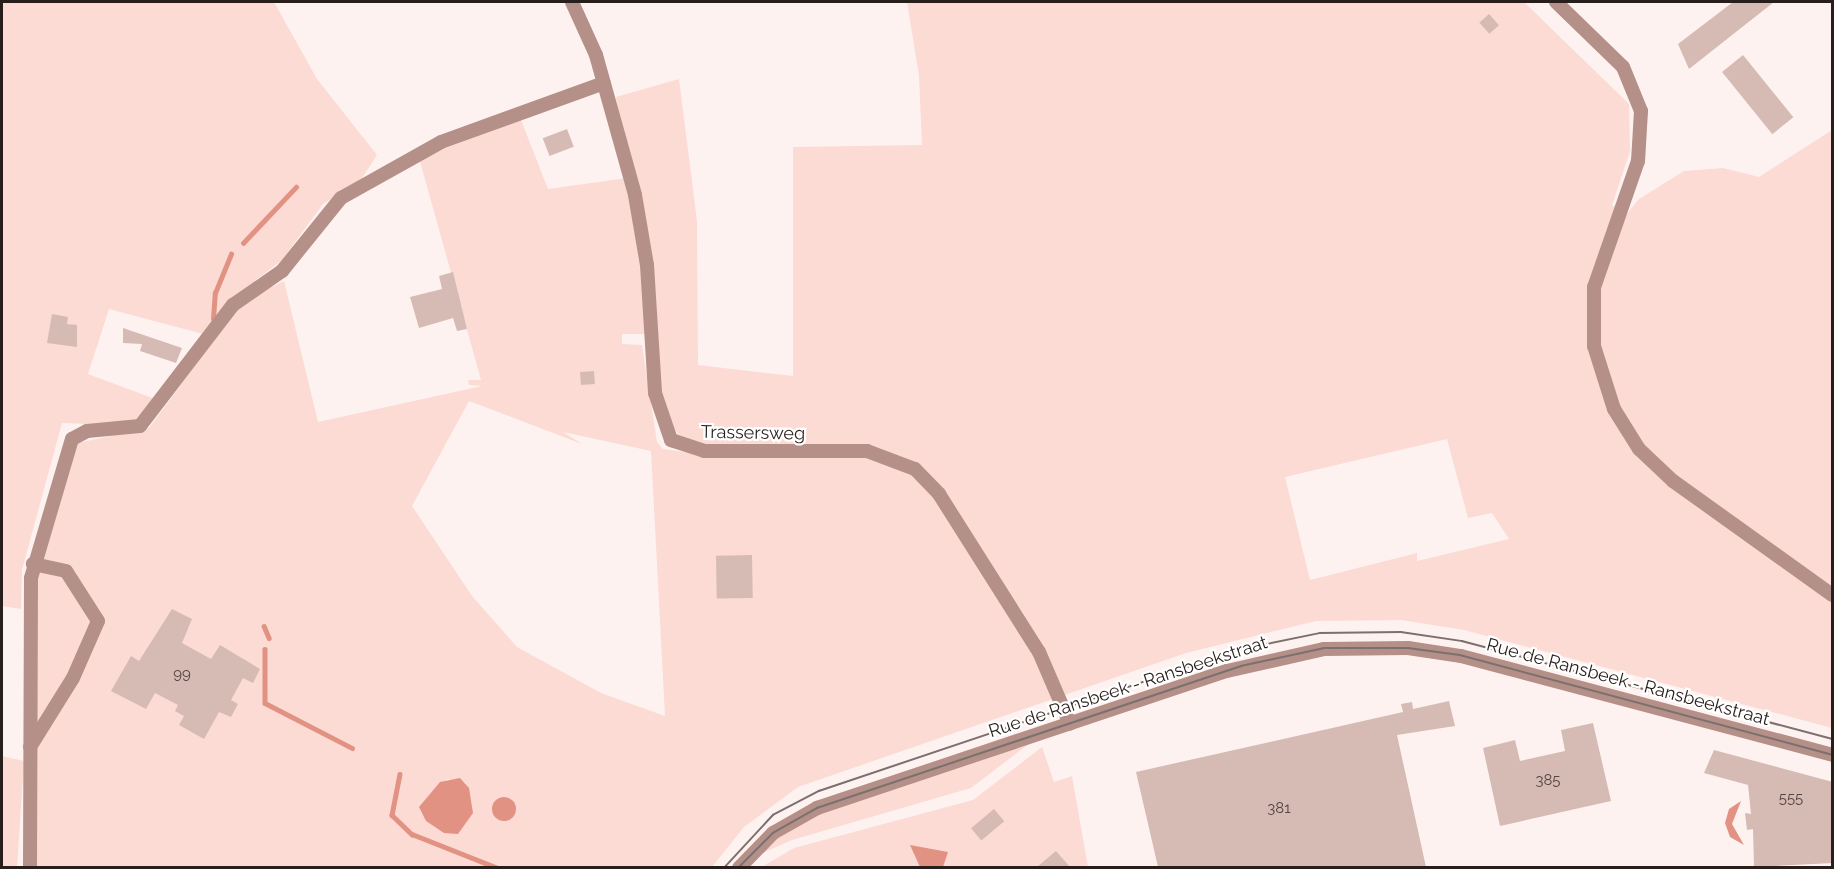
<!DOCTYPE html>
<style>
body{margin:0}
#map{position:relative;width:1834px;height:869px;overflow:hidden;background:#fef2f0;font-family:Raleway,sans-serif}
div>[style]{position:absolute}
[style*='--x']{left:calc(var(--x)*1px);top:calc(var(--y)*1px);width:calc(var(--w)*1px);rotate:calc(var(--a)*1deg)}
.green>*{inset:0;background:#fbdbd4}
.water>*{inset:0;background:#e29282}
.round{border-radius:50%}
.stream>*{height:4.5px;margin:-2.25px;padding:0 2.25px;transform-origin:2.25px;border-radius:2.25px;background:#e29282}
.building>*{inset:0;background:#d6bbb5;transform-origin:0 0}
.minor>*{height:14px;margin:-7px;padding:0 7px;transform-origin:7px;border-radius:7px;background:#b49088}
.tram>*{height:1.5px;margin:-0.75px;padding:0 0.75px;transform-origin:0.75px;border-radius:0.75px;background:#7b706e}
span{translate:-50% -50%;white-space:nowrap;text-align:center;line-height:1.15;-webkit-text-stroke:4.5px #fff;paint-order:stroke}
.number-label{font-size:15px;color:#544542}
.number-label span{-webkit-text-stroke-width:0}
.street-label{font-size:18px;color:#281e1c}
.frame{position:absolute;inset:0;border:3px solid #281e1c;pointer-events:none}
</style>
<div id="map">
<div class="green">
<div style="clip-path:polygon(2px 2px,274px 2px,317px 79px,377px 155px,360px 181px,323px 204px,282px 260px,234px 297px,203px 334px,109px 309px,88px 374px,155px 399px,140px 420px,115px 425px,62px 423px,22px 570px,21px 609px,2px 606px)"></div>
<div style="clip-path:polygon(evenodd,907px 2px,1524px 2px,1629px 104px,1630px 151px,1612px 205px,1626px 215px,1639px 199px,1684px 171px,1723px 168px,1759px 177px,1832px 130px,1832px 728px,1464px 630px,1401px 620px,1316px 621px,1186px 653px,798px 787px,744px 827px,712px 867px,37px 868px,35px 589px,77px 443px,149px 428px,231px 317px,251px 297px,284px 281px,318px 422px,482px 386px,469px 385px,468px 380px,481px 380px,419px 158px,521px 120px,548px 189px,627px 178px,616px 97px,679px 79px,697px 221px,698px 365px,793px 376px,793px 147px,922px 145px,919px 76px,907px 2px,622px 334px,648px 334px,664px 414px,680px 437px,707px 448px,699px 454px,663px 449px,657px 442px,642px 345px,622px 344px,622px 334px,907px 2px,469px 401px,582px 444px,563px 432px,651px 451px,665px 716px,601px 693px,517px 647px,472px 596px,412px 506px,469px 401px,907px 2px,1447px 439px,1468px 518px,1492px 513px,1509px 539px,1417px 561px,1417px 553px,1310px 580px,1285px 477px,1447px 439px,907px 2px,447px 779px,466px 783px,442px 829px,436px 825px,447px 779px)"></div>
<div style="clip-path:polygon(1030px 743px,971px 788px,792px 840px,751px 858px,801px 820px)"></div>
<div style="clip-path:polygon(1042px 747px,1054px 782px,1072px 776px,1088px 867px,760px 868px,794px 848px,973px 800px)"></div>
<div style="clip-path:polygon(2px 756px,24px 761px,17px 867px,2px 868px)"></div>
</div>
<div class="water">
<div style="clip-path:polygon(460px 778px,469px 788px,473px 813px,458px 834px,444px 833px,426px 821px,419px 807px,440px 782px)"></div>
<div class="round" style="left:492px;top:797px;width:24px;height:24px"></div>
<div style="clip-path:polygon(1741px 801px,1732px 824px,1744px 845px,1730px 837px,1725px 823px,1729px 809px)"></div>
<div style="clip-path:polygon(910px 845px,948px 852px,943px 867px,920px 867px)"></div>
</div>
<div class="stream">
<div style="--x:243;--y:243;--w:77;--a:-46.6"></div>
<div style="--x:213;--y:319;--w:26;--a:-86"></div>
<div style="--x:215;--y:293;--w:42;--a:-67.7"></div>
<div style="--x:264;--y:626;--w:13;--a:67"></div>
<div style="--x:265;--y:649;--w:54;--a:90"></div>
<div style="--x:265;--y:703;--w:98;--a:27.3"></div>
<div style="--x:400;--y:774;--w:42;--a:101"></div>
<div style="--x:392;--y:815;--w:28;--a:44"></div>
<div style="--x:412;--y:834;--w:92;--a:21.6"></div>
</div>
<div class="building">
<div style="clip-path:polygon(1733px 2px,1774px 2px,1689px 69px,1678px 44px)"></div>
<div style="left:1489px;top:14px;width:15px;height:13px;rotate:48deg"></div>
<div style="left:1743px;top:55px;width:80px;height:27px;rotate:51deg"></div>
<div style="left:567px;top:129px;width:19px;height:26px;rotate:69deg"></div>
<div style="clip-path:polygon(453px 272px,467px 329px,457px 331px,453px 318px,419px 328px,410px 297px,442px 289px,439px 276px)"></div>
<div style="clip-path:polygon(52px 314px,68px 317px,67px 324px,77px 325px,77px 347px,47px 343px)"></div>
<div style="clip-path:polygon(123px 328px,182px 348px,176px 363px,140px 351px,142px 344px,123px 343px)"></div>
<div style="left:594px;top:371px;width:13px;height:14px;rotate:86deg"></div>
<div style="left:752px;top:555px;width:43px;height:36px;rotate:89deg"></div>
<div style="clip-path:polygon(172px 609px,192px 619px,182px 643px,211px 659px,220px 645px,260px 669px,253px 683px,243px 678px,231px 700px,238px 704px,231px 717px,219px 712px,204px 739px,179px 725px,184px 716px,175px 711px,178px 705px,155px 693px,146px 709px,111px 691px,131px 656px,139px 661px)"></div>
<div style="clip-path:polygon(1449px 701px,1455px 726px,1397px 735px,1426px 867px,1158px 867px,1136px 772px,1403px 712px,1401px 704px,1412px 702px,1413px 709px)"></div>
<div style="clip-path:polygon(1593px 723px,1611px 801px,1500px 826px,1483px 748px,1515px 740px,1520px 761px,1565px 751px,1561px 730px)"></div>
<div style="clip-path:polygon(1714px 750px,1833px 782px,1833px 863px,1754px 867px,1753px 829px,1747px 830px,1745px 813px,1751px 814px,1748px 785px,1704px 773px)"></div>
<div style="left:994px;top:809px;width:16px;height:30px;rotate:50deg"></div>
<div style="clip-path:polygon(1056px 851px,1070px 867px,1037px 867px)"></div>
</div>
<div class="minor">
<div style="--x:572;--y:2;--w:58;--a:65.6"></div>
<div style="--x:596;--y:55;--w:145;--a:74.4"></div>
<div style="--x:635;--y:195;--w:71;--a:80.3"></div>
<div style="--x:647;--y:265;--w:128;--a:86.4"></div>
<div style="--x:655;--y:393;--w:50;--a:71.2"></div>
<div style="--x:671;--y:440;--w:35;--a:18"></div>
<div style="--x:704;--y:451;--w:163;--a:0"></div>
<div style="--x:867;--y:451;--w:51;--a:20.6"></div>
<div style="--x:915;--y:469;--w:35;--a:46"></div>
<div style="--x:939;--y:494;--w:187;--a:57.7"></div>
<div style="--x:1039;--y:652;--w:78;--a:66.7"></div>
<div style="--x:1556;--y:2;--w:93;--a:44.1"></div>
<div style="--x:1623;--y:67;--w:48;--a:67.8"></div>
<div style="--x:1641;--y:111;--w:50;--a:93.4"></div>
<div style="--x:1638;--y:161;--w:133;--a:109.2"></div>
<div style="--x:1594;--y:287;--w:59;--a:90"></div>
<div style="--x:1594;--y:346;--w:66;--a:72.4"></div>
<div style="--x:1614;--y:409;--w:47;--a:58"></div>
<div style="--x:1639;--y:449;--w:47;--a:43.3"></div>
<div style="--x:1673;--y:481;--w:196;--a:35.6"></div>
<div style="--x:30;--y:747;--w:81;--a:-58.1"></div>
<div style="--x:73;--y:678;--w:62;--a:-66.3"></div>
<div style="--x:98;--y:621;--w:59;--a:-122.6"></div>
<div style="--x:66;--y:571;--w:34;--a:-168"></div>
<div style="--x:30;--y:868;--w:290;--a:-89.8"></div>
<div style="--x:31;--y:578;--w:145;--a:-73.6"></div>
<div style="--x:72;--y:439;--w:17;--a:-28"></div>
<div style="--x:87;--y:431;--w:53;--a:-5.4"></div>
<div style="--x:140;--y:426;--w:153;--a:-52.5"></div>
<div style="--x:233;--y:305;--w:60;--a:-34.8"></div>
<div style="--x:282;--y:271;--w:94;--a:-51.1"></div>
<div style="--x:341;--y:198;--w:115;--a:-29.2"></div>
<div style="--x:441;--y:142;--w:173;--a:-19.9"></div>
<div style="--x:739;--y:868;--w:49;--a:-45.8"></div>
<div style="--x:773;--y:833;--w:51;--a:-29.6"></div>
<div style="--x:817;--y:808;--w:432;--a:-18.5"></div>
<div style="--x:1227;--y:671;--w:99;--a:-12.8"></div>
<div style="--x:1324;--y:649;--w:84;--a:-0.7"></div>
<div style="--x:1408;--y:648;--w:54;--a:8.6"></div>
<div style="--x:1461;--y:656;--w:384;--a:14.9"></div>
</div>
<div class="tram">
<div style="--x:724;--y:868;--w:72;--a:-47.2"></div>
<div style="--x:773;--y:815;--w:52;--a:-27.6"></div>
<div style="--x:819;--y:791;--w:442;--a:-18.6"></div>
<div style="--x:1238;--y:650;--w:84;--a:-11.7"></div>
<div style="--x:1320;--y:633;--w:81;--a:-0.7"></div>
<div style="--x:1401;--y:632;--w:62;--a:8.4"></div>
<div style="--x:1462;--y:641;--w:383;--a:14.8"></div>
<div style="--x:738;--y:868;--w:49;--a:-45"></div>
<div style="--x:773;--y:833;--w:51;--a:-29.6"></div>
<div style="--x:817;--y:808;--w:447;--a:-18.5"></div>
<div style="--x:1241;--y:666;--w:85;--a:-12.2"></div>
<div style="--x:1324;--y:648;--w:84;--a:0"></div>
<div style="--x:1408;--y:648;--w:52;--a:7.7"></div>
<div style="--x:1460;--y:655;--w:385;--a:15"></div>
</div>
<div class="number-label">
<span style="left:182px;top:675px">99</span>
<span style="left:1548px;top:781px">385</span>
<span style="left:1791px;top:799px">555</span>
<span style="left:1279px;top:809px">381</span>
</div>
<div class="street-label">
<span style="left:753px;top:433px;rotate:1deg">Trassersweg</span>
<span style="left:1628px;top:682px;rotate:15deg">Rue de Ransbeek - Ransbeekstraat</span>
<span style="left:1128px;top:687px;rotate:-18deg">Rue de Ransbeek - Ransbeekstraat</span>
</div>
<div class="frame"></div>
</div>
